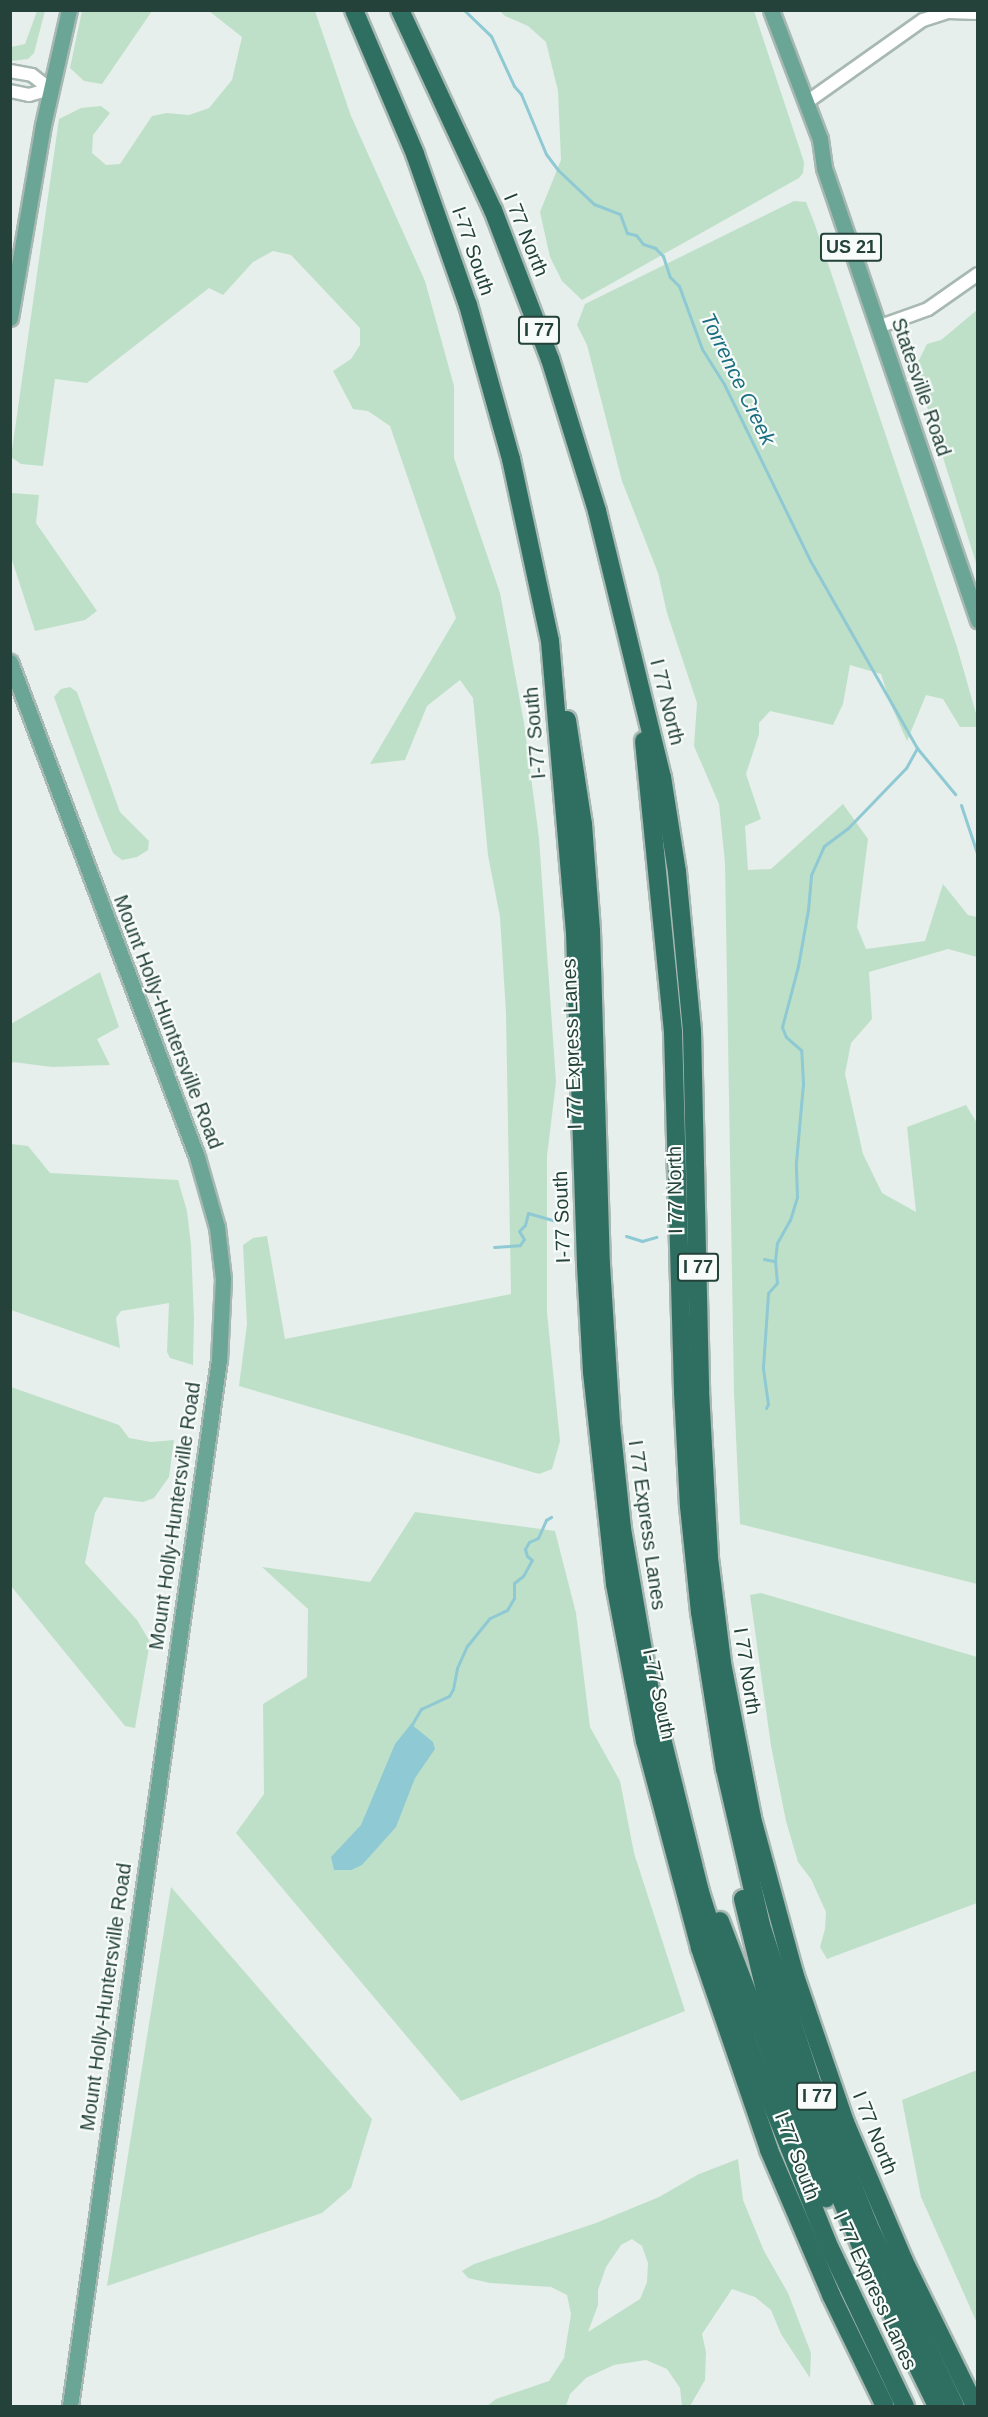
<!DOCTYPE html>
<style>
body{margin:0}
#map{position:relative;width:988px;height:2417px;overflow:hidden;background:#e6efeb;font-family:Arial,sans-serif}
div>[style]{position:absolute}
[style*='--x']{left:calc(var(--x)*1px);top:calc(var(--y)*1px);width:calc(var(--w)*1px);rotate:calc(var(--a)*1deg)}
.green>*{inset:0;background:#bfe0c8}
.water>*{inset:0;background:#8ec9d4}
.stream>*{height:3px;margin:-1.5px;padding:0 1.5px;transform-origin:1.5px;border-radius:1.5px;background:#8ec9d4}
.roads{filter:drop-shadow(2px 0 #a8b8b2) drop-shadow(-2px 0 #a8b8b2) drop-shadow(0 2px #a8b8b2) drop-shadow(0 -2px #a8b8b2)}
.minor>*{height:12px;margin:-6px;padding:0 6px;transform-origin:6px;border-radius:6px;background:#fff}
.major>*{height:15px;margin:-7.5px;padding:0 7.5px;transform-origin:7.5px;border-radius:7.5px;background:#6aa596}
.highway>*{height:18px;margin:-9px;padding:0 9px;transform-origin:9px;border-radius:9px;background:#2f6f62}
span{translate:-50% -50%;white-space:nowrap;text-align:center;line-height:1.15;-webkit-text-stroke:4.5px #f7fbf9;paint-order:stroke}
.shield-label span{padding:2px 4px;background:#f7fbf9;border:2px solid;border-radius:4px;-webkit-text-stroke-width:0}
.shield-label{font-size:18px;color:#24423a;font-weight:700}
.street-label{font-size:20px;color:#24423a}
.water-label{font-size:21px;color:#1c6f80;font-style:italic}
.frame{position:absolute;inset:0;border:12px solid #24423a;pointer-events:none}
</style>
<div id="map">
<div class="green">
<div style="clip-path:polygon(37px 11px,45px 11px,34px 53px,28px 59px,11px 61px,11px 47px,25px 44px)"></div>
<div style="clip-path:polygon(82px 11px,152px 11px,102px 84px,84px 81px,70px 68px)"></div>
<div style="clip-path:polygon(209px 11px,315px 11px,351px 116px,425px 281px,454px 386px,454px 458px,500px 593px,524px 723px,539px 838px,556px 1082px,547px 1156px,547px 1312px,560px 1441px,552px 1469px,539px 1474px,239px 1386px,247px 1324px,243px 1245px,253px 1238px,267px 1236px,285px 1339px,511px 1294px,506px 1013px,500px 917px,488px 855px,473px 698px,460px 680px,427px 706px,405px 760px,370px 764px,456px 618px,390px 426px,368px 411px,353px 409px,333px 371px,351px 359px,360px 345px,360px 328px,291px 255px,273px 251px,253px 262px,223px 295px,209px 288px,87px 383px,55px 379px,43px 466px,21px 464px,11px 457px,59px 119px,81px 108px,101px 106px,110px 113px,93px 135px,92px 153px,106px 165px,120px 164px,152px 116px,167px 113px,189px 115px,209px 108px,232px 80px,242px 37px)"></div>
<div style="clip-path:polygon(500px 11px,754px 11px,804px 162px,803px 173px,799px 178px,582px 300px,562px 281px,550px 257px,540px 212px,561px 160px,558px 91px,546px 42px,528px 26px,505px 16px)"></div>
<div style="clip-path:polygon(794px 201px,806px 202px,814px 222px,957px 647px,977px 717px,977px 727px,960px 727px,943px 699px,926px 695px,907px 741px,891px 705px,881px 674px,850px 665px,843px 704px,833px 725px,770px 711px,759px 723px,759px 734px,746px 774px,761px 819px,745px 826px,748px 870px,771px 869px,843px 804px,868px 839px,857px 927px,866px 949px,925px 941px,943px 884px,968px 915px,977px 917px,977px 957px,948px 949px,869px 972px,872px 1019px,851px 1043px,845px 1074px,863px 1154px,882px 1193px,916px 1212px,907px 1127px,966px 1105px,977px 1123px,977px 1584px,740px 1524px,734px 1393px,725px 863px,719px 804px,694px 746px,697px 703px,667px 613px,658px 573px,622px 481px,587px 345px,577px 325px,585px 304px)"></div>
<div style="clip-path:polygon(977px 310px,977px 566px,915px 368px,927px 344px,941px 340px)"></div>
<div style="clip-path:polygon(11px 493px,39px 495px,36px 523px,97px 611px,85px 620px,35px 631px,11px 557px)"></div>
<div style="clip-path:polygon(70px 687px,77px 692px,120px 812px,149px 841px,148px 850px,137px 857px,122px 860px,113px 853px,98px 816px,54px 697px,61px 689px)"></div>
<div style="clip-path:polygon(100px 972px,119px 1027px,97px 1039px,110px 1065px,52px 1067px,13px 1062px,11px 1065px,11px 1024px)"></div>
<div style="clip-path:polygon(11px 1144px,28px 1146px,50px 1173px,178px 1180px,187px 1211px,191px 1245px,194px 1319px,193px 1365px,170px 1358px,167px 1352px,169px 1303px,121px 1311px,116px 1318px,120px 1348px,11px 1310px)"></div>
<div style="clip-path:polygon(11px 1387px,119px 1425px,129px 1438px,151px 1442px,174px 1440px,169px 1477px,154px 1498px,143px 1502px,104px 1497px,95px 1513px,85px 1563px,137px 1620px,150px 1642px,135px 1728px,125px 1726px,11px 1586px)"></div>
<div style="clip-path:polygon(415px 1512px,555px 1531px,576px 1613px,590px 1727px,620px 1781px,634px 1853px,685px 2011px,461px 2101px,236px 1833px,264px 1794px,263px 1704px,307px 1677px,308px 1609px,262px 1567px,370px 1582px)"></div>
<div style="clip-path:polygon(761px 1593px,977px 1657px,977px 1903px,827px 1959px,820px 1947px,825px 1929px,826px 1912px,811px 1879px,798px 1862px,786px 1821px,771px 1746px,750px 1595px)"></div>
<div style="clip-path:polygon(171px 1887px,372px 2119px,351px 2188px,322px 2213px,107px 2286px)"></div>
<div style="clip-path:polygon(977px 2070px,977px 2323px,921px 2197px,902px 2100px)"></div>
<div style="clip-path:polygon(evenodd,738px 2159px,743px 2200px,764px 2251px,788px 2293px,811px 2353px,810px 2378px,781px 2334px,771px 2310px,755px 2297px,732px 2289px,702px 2334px,706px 2352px,705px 2380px,690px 2406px,682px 2406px,680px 2388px,667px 2369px,646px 2360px,614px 2365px,586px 2378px,570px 2394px,566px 2406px,487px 2406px,496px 2399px,549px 2381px,564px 2358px,571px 2314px,567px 2295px,551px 2287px,490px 2283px,468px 2278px,462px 2271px,474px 2264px,596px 2223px,659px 2197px,699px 2174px,738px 2159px,632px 2239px,642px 2246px,648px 2263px,647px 2282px,640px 2299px,588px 2332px,598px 2305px,598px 2290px,606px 2267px,621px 2245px,632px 2239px)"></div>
</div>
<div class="water">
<div style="clip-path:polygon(411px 1724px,433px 1742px,435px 1749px,415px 1778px,396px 1827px,362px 1865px,351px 1870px,334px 1870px,331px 1857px,361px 1825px,395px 1744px)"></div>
</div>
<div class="stream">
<div style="--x:464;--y:10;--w:37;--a:44"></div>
<div style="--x:491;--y:36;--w:55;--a:65.3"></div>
<div style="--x:514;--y:86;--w:11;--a:49"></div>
<div style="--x:521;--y:94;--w:65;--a:67.4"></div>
<div style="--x:546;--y:154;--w:20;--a:53"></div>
<div style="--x:558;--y:170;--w:50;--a:43.4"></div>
<div style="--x:594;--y:204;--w:28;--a:21"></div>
<div style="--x:620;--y:214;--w:20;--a:70"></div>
<div style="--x:627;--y:233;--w:9;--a:13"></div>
<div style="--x:636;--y:235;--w:11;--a:52"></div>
<div style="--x:643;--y:244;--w:13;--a:18"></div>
<div style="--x:655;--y:248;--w:11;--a:45"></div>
<div style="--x:663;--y:256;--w:22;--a:72"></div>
<div style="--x:670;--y:277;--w:13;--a:45"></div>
<div style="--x:679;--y:286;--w:67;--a:69.9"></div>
<div style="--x:702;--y:349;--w:41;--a:57.8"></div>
<div style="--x:724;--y:384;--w:198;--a:64"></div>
<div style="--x:811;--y:562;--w:214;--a:60.3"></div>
<div style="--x:917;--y:748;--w:60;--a:50.4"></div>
<div style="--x:961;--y:805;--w:54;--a:71.6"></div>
<div style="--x:626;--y:1236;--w:17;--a:17"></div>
<div style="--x:642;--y:1241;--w:15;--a:-16"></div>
<div style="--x:494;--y:1247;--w:26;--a:-4"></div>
<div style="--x:520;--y:1245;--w:7;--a:-56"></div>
<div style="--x:524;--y:1239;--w:9;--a:-122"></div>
<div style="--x:519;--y:1231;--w:8;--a:-45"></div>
<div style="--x:525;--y:1225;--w:12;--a:-76"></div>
<div style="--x:528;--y:1213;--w:29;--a:16"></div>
<div style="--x:764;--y:1259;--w:10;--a:11"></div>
<div style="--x:766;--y:1408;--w:4;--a:-63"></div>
<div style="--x:768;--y:1404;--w:37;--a:-98"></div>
<div style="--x:763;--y:1367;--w:74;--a:-86.1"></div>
<div style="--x:768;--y:1293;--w:13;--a:-48"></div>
<div style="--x:777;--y:1283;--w:22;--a:-95"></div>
<div style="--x:775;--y:1261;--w:18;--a:-84"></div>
<div style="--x:777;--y:1243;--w:26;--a:-61"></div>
<div style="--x:790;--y:1220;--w:24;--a:-73"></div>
<div style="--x:797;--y:1197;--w:35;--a:-92"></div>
<div style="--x:796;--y:1162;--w:79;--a:-84.9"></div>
<div style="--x:803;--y:1083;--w:33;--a:-93"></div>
<div style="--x:801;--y:1050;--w:20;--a:-139"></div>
<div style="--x:786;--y:1037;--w:11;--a:-112"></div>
<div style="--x:782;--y:1027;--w:63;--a:-75.3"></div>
<div style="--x:798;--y:966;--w:57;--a:-79.9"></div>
<div style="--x:808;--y:910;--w:35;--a:-85"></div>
<div style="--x:811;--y:875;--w:32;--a:-66"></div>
<div style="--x:824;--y:846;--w:30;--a:-37"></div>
<div style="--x:848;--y:828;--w:83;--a:-46"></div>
<div style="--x:906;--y:768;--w:23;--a:-61"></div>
<div style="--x:411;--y:1726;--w:20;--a:-60"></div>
<div style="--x:421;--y:1709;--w:31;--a:-25"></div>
<div style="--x:449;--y:1696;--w:8;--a:-60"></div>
<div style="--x:453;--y:1689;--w:21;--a:-79"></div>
<div style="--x:457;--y:1668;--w:24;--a:-66"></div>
<div style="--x:467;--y:1646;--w:36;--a:-51"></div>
<div style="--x:490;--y:1618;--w:19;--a:-25"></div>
<div style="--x:507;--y:1610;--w:14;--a:-60"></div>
<div style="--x:514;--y:1598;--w:15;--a:-90"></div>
<div style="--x:514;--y:1583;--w:11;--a:-38"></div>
<div style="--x:523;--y:1576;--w:18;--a:-61"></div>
<div style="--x:532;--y:1560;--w:6;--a:-141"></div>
<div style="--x:527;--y:1556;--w:7;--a:-106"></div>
<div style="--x:525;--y:1549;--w:8;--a:-60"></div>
<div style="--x:529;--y:1542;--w:10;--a:-24"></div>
<div style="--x:538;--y:1538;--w:20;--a:-66"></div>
<div style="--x:546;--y:1520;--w:6;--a:-31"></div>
</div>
<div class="roads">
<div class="minor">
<div style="--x:10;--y:71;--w:22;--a:10"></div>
<div style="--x:32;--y:75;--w:23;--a:38"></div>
<div style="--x:10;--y:91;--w:19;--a:12"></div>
<div style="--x:29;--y:95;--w:22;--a:-16"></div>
<div style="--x:807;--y:102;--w:142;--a:-35.3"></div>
<div style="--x:923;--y:20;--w:26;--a:-18"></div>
<div style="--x:948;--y:12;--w:30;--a:2"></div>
<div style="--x:878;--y:327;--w:53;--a:-19.8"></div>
<div style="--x:928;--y:309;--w:61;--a:-35"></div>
</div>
<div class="major">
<div style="--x:771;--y:10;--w:138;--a:69.2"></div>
<div style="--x:820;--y:139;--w:29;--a:82"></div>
<div style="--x:824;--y:168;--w:478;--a:71.2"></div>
<div style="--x:10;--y:318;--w:196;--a:-80.3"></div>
<div style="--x:43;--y:125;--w:118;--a:-77.3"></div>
<div style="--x:10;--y:662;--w:529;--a:69.3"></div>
<div style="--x:197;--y:1157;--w:73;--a:74.1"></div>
<div style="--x:217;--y:1227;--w:52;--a:83.4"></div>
<div style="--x:223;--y:1279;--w:81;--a:92.8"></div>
<div style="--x:219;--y:1360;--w:1057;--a:98.11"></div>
</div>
<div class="highway">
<div style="--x:354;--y:10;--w:156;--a:67"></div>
<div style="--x:415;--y:154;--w:160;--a:70.7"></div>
<div style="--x:468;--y:305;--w:160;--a:74.4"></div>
<div style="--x:511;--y:459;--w:186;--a:77.9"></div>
<div style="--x:550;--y:641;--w:292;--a:85.1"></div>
<div style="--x:575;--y:932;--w:333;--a:88.1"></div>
<div style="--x:586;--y:1265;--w:107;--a:86.8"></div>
<div style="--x:592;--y:1372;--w:213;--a:83.8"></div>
<div style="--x:615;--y:1584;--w:160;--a:79.2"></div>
<div style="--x:645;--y:1741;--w:214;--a:75.1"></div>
<div style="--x:700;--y:1948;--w:213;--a:71.1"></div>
<div style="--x:769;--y:2150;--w:158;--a:66.8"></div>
<div style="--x:831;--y:2295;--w:123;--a:64.1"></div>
<div style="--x:400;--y:10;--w:221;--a:65.1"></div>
<div style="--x:493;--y:210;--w:160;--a:69.1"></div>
<div style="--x:550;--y:359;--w:159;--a:72.8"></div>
<div style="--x:597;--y:511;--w:274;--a:76.3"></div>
<div style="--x:662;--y:777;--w:96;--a:81"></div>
<div style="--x:677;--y:872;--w:160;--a:84.6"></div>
<div style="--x:692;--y:1031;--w:360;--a:88.7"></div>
<div style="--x:700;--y:1391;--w:167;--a:86.9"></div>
<div style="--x:709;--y:1558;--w:106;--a:82.9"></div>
<div style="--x:722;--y:1663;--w:158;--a:79"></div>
<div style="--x:752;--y:1818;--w:161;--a:74.8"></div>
<div style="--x:794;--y:1973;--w:157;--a:71.1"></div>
<div style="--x:845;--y:2122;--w:151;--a:67"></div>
<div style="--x:904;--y:2261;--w:161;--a:63.9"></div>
<div style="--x:567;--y:720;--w:105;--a:81.3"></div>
<div style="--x:583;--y:824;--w:107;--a:85.7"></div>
<div style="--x:591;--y:931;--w:334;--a:88.3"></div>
<div style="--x:601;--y:1265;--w:159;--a:86.4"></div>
<div style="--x:611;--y:1424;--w:106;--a:84"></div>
<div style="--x:622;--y:1529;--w:159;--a:80.2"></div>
<div style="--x:649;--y:1686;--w:212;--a:76.1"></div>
<div style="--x:700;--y:1892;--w:159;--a:72.5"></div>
<div style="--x:748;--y:2044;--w:213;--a:68.2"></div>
<div style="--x:827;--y:2242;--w:182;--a:64.6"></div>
<div style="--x:644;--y:741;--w:292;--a:84.3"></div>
<div style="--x:673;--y:1032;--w:360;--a:88.4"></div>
<div style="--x:683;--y:1392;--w:114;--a:87"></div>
<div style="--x:689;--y:1506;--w:107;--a:84.1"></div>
<div style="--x:700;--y:1612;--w:159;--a:81"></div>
<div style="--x:725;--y:1769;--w:160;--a:77"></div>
<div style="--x:761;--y:1925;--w:161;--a:72.2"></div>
<div style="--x:810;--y:2078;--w:157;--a:68.3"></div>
<div style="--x:868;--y:2224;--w:202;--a:64.5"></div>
<div style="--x:743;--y:1899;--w:102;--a:76.4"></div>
<div style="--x:767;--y:1998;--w:144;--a:70.9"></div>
<div style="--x:814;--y:2134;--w:153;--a:67.3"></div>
<div style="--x:873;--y:2275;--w:146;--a:64"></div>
<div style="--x:720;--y:1921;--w:297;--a:69.1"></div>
</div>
</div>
<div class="shield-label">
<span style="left:851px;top:247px">US 21</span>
<span style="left:539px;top:330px">I 77</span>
<span style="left:698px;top:1267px">I 77</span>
<span style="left:817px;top:2096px">I 77</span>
</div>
<div class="street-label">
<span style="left:526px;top:235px;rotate:68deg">I 77 North</span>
<span style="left:473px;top:251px;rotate:71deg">I-77 South</span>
<span style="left:921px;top:387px;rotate:71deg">Statesville Road</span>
<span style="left:667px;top:702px;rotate:76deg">I 77 North</span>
<span style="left:535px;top:733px;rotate:-95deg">I-77 South</span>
<span style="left:168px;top:1022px;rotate:69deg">Mount Holly-Huntersville Road</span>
<span style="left:572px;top:1044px;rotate:-92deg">I 77 Express Lanes</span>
<span style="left:675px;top:1190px;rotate:-91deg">I 77 North</span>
<span style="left:562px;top:1217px;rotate:-92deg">I-77 South</span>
<span style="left:175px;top:1516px;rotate:-82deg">Mount Holly-Huntersville Road</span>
<span style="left:647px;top:1525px;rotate:82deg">I 77 Express Lanes</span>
<span style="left:747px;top:1671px;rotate:81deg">I 77 North</span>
<span style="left:659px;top:1694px;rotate:78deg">I-77 South</span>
<span style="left:106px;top:1997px;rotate:-82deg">Mount Holly-Huntersville Road</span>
<span style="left:875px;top:2133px;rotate:68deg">I 77 North</span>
<span style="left:797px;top:2156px;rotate:69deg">I-77 South</span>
<span style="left:875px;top:2291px;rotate:65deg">I 77 Express Lanes</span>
</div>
<div class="water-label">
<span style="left:738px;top:379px;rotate:64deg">Torrence Creek</span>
</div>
<div class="frame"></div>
</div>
